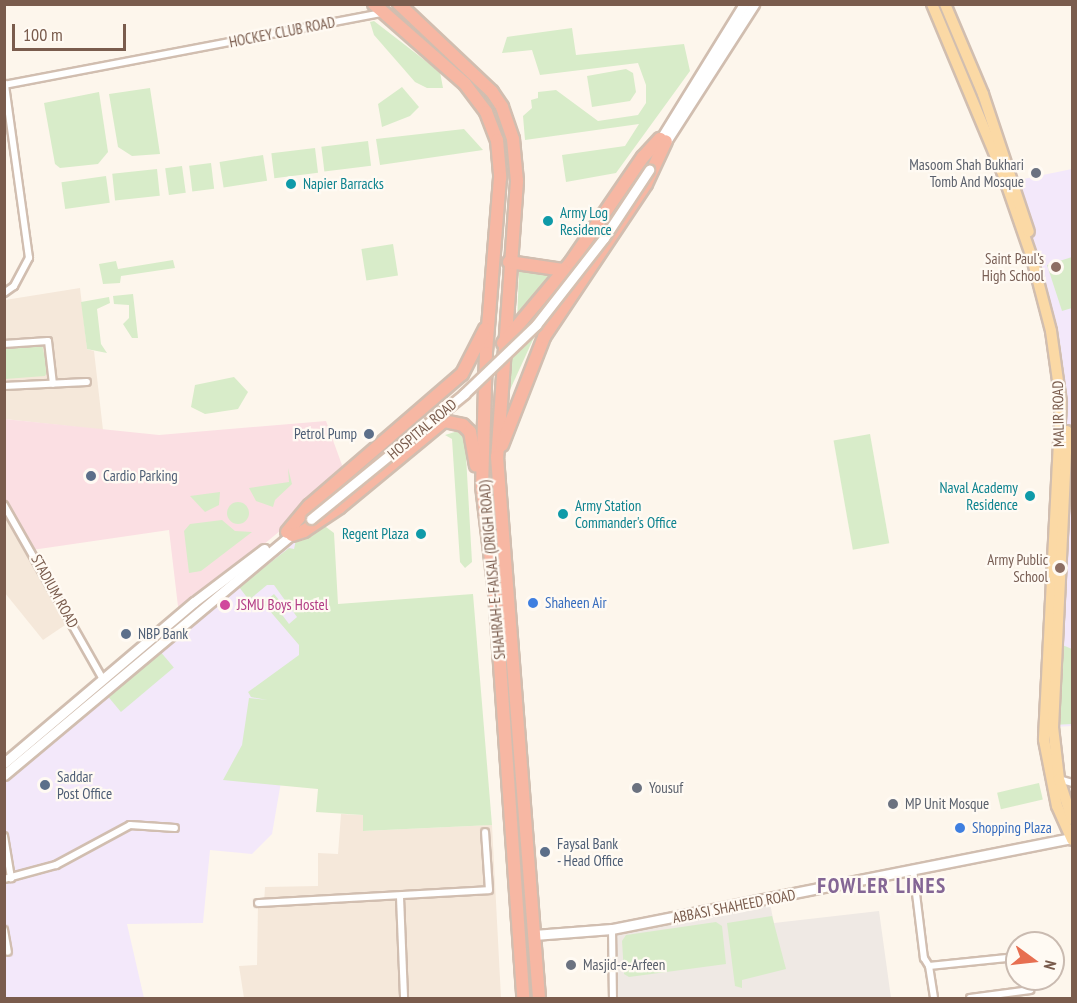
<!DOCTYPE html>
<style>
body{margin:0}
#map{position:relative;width:1077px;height:1003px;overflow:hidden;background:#fdf6ec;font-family:"PT Sans Narrow",sans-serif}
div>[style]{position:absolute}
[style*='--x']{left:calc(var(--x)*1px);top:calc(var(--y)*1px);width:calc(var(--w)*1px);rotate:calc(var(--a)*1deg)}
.residential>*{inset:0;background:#f5e8da}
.industrial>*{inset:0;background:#efe9e4}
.education>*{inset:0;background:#f3e8fa}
.medical>*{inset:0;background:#fbdfe3}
.green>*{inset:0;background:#d8ecc9;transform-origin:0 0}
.round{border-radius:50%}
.roads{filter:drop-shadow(2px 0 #d1beb0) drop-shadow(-2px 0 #d1beb0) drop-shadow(0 2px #d1beb0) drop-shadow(0 -2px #d1beb0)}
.street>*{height:6px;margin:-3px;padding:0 3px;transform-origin:3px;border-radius:3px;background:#fff}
.secondary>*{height:9px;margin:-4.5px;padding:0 4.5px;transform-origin:4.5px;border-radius:4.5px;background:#fff}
.primary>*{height:10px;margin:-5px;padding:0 5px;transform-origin:5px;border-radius:5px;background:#fbd9a5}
.highway>*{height:12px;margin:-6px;padding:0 6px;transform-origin:6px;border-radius:6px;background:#f7b7a3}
.bridges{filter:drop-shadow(2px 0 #d6c0b0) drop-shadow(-2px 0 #d6c0b0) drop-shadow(0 2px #d6c0b0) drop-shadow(0 -2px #d6c0b0)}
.secondary-bridge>*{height:9px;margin:-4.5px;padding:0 4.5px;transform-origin:4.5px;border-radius:4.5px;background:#fff}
.dots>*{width:16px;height:16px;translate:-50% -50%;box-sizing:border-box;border:3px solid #fffaf3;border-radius:50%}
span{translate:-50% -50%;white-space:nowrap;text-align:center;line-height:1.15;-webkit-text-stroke:4.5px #fffaf3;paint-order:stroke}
.street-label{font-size:15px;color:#7a5c4d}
.worship-label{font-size:15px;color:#5b616d}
.right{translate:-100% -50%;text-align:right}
.left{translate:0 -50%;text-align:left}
.culture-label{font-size:15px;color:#0d838f}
.education-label{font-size:15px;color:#785e54}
.service-label{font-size:15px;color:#4e5e75}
.shop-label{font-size:15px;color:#366cbe}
.hotel-label{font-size:15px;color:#b23c85}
.district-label{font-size:21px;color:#846695;font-weight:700;letter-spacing:1.5px}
.frame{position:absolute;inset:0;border:6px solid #7a5c4d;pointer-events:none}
.north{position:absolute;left:1005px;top:931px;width:60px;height:60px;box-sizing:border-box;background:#fffaf3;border:2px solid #cabbb1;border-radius:50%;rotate:105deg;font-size:16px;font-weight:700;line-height:24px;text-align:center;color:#7a5c4d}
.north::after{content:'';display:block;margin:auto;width:21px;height:27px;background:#e76f51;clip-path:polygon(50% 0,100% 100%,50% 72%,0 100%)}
.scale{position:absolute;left:12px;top:24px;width:114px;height:27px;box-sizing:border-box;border:3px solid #7a5c4d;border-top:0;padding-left:8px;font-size:18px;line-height:21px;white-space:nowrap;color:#7a5c4d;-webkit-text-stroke:4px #fffaf3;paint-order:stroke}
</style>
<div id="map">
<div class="residential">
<div style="clip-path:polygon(80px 288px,87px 349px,94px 351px,103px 430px,5px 419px,5px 300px)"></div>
<div style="clip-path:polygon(4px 517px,32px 550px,71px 621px,43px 640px,5px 593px)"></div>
<div style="clip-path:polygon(341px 814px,363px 815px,363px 831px,492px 825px,501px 998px,244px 998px,239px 966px,257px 965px,258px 903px,264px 903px,265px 887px,318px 886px,318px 853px,338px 854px)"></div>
</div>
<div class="industrial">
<div style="clip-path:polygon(769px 899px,774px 923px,879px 911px,891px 998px,613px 998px,612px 929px)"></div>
</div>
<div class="education">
<div style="clip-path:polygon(1072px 169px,1072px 726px,1053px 727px,1068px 401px,1058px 328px,1014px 181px)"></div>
<div style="clip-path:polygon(292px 535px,297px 542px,316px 694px,281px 782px,272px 834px,252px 854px,210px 850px,203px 923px,127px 924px,144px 998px,5px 998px,4px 775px)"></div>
</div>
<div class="medical">
<div style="clip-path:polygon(4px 419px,159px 435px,326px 421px,346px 476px,179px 615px,169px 530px,32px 550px,5px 505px)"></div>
</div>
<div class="green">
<div style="clip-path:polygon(374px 21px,440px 72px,443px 88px,427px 88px,415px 82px,374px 35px,370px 22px)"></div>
<div style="clip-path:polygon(572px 28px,576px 55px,684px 44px,690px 71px,616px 173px,566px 182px,562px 155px,625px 146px,639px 124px,525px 140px,523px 116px,532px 108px,531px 100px,538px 98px,538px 92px,556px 90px,598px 121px,638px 115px,646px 103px,646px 85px,638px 63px,540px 75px,532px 50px,502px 53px,507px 37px)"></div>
<div style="clip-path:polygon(626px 69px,633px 73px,636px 92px,630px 101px,592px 107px,587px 76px)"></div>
<div style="clip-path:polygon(402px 87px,419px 107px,410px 116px,382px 127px,378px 104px)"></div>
<div style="clip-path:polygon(150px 88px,160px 154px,132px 156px,118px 147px,109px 94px)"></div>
<div style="clip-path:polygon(99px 92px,108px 152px,98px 164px,60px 168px,55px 164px,44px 103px)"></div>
<div style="clip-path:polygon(464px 129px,483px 150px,380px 165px,376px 139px)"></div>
<div style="left:368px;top:141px;width:25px;height:47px;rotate:83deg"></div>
<div style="left:315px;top:148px;width:25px;height:44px;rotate:83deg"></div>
<div style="left:263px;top:155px;width:26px;height:44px;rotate:81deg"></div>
<div style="left:211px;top:163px;width:26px;height:22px;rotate:83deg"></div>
<div style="left:182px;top:166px;width:27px;height:17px;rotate:82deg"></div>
<div style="left:157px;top:169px;width:27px;height:45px;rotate:84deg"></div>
<div style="left:106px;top:176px;width:27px;height:45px;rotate:82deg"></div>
<div style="left:393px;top:244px;width:32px;height:32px;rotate:81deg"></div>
<div style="clip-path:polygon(1072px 257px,1072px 308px,1062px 311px,1047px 265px)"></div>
<div style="clip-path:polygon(173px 260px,175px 268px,121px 276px,120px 283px,103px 284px,99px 264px,116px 261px,118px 269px)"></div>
<div style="clip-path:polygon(519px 271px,556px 272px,517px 324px)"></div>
<div style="clip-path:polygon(133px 294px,138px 338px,132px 338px,123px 324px,129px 318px,129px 305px,114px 304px,113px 296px)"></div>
<div style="clip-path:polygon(109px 297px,110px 303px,97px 309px,101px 344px,107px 353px,87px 349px,81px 302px)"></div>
<div style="clip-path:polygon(536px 333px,509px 392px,511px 355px)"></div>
<div style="clip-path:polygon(42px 345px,48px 370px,45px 376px,5px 379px,5px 349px)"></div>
<div style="clip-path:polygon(234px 377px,248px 392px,238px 409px,205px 414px,191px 407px,195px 385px)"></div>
<div style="clip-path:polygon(458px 431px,465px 438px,472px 562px,465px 568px,460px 562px,452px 439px,445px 435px)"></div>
<div style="left:870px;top:434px;width:111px;height:37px;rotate:80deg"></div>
<div style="clip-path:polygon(288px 468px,292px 484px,275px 500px,273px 507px,256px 501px,249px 488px,289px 482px)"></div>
<div style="clip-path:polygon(220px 492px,219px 505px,205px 512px,190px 496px)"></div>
<div class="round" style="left:227px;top:502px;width:22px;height:22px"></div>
<div style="clip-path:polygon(222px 520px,235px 531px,252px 532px,201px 571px,189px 573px,184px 531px,190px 524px)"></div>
<div style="clip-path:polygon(318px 521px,334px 533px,338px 604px,473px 594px,492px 825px,363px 831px,363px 815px,316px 812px,318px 789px,223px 780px,242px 745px,249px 698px,267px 700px,251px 697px,248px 692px,299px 655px,299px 645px,263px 603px,274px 594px,279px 600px,274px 604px,289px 624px,297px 617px,274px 585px,267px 585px,249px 600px,239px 587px,289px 548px,294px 549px,296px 540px)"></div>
<div style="clip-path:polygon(1060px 644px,1072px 649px,1072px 724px,1052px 725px)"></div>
<div style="left:159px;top:650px;width:23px;height:69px;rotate:50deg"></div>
<div style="left:1039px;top:783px;width:17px;height:43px;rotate:77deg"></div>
<div style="clip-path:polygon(772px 916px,786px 969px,742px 980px,742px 988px,735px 986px,727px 923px)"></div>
<div style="clip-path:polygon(716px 922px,722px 926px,726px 964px,629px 977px,624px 974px,622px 941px,626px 935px)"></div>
</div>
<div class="roads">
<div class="street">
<div style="--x:4;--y:85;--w:385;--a:-10.8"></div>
<div style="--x:4;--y:293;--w:12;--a:-35"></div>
<div style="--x:14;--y:286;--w:32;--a:-62"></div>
<div style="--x:29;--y:258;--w:176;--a:-97.9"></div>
<div style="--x:4;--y:344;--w:44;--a:-3.9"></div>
<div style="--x:48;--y:341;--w:43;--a:83.4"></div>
<div style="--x:4;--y:386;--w:83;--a:-2.8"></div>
<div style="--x:4;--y:505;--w:200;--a:60.4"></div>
<div style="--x:1059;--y:779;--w:14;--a:17"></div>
<div style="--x:4;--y:836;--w:43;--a:80.5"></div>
<div style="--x:913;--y:869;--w:90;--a:83"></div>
<div style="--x:924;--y:958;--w:9;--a:58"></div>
<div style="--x:929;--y:966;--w:88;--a:-5.8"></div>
<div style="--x:4;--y:879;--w:54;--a:-15.1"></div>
<div style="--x:56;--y:865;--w:84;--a:-28.4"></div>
<div style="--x:130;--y:825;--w:45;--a:3.8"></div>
<div style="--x:400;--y:897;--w:101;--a:87.7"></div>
<div style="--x:258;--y:903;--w:231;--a:-3.2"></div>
<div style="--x:489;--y:890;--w:58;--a:-93.9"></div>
<div style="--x:612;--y:929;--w:69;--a:89.2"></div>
<div style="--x:4;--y:930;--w:22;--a:80"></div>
<div style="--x:1053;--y:952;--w:2;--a:0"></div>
<div style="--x:929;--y:966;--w:32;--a:81"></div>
<div style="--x:970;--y:998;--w:61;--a:-7.6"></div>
</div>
<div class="secondary">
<div style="--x:660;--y:140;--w:160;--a:-58.3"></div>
<div style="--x:663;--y:146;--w:169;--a:-57.3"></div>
<div style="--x:4;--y:763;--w:249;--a:-40.3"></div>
<div style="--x:194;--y:602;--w:88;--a:-37.1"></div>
<div style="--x:4;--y:775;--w:379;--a:-39.9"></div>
<div style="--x:534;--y:935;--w:78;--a:-4.4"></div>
<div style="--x:612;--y:929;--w:469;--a:-11.2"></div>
</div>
<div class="primary">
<div style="--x:932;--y:4;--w:181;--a:67.3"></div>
<div style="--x:1002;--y:171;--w:92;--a:71"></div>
<div style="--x:1032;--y:258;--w:75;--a:75.4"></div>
<div style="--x:1051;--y:331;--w:72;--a:82"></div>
<div style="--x:1061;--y:402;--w:338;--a:92.9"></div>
<div style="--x:1044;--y:740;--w:67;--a:78.9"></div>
<div style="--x:1057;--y:806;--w:37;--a:66"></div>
<div style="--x:945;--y:4;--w:98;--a:67.1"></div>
<div style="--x:983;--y:94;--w:145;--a:71.6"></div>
<div style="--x:1067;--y:431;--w:296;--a:92.7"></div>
<div style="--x:1053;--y:727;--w:52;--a:83.4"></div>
<div style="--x:1059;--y:779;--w:42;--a:72"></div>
</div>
<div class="highway">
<div style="--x:374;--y:4;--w:121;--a:41.3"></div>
<div style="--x:465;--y:84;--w:35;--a:53"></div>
<div style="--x:486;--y:112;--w:30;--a:69"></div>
<div style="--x:497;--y:140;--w:38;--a:85"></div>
<div style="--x:500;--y:178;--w:176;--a:94.6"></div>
<div style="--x:486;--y:353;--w:133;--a:91.7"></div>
<div style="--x:482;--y:486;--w:108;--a:83.1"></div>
<div style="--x:495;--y:593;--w:406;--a:86"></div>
<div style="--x:399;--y:4;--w:128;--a:43.4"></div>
<div style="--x:492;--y:92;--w:18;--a:56"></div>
<div style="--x:502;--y:107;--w:34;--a:71"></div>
<div style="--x:513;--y:139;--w:42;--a:84.6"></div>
<div style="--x:517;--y:181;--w:277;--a:94.1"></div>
<div style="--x:497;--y:457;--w:543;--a:85.56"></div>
<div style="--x:509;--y:262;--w:56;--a:8.3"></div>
<div style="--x:503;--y:343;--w:106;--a:-50"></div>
<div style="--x:571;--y:262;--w:127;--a:-55.6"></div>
<div style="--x:643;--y:157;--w:25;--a:-47"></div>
<div style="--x:502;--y:445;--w:116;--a:-68.7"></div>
<div style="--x:544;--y:337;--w:184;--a:-56.3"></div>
<div style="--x:646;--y:184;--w:47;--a:-65.1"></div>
<div style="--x:287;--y:532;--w:35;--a:-50"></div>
<div style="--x:310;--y:505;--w:201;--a:-40.8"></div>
<div style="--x:462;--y:374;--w:51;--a:-62.9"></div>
<div style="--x:292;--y:535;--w:13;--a:-18"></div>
<div style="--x:304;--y:531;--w:43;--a:-33.7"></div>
<div style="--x:340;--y:507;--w:135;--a:-39.6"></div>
<div style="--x:444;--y:421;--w:19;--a:12"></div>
<div style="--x:463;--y:425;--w:10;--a:45"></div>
<div style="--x:470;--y:432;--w:34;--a:80"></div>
</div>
</div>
<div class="bridges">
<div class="secondary-bridge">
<div style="--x:311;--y:519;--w:198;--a:-39.2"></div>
<div style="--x:464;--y:394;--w:100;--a:-43.8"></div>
<div style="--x:536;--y:325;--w:110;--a:-52"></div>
<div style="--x:604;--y:238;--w:82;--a:-56.5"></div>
</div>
</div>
<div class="dots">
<div style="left:1036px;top:173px;background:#6b7280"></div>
<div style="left:291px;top:184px;background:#0f9aa8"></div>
<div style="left:548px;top:221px;background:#0f9aa8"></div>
<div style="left:1056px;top:267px;background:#8d6e63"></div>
<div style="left:369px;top:434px;background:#5c6f8a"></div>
<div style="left:91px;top:476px;background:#5c6f8a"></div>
<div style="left:1030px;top:496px;background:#0f9aa8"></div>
<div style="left:563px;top:514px;background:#0f9aa8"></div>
<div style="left:421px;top:534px;background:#0f9aa8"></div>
<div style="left:1060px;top:568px;background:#8d6e63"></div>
<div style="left:533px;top:603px;background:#3f7fe0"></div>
<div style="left:225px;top:605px;background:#d1479c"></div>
<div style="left:126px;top:634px;background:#5c6f8a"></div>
<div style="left:45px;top:785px;background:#5c6f8a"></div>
<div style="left:637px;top:788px;background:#6b7280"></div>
<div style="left:893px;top:804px;background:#6b7280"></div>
<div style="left:960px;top:828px;background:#3f7fe0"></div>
<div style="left:545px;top:852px;background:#5c6f8a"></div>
<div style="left:571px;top:965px;background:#6b7280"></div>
</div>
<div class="street-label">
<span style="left:282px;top:32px;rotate:-11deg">HOCKEY CLUB ROAD</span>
<span style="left:1058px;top:414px;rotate:-91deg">MALIR ROAD</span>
<span style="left:422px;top:429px;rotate:-40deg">HOSPITAL ROAD</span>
<span style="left:492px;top:570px;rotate:-95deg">SHAHRAH-E-FAISAL (DRIGH ROAD)</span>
<span style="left:55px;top:591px;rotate:61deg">STADIUM ROAD</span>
<span style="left:734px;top:906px;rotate:-11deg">ABBASI SHAHEED ROAD</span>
</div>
<div class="worship-label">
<span class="right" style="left:1024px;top:173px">Masoom Shah Bukhari<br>Tomb And Mosque</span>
<span class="left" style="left:649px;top:788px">Yousuf</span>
<span class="left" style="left:905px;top:804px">MP Unit Mosque</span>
<span class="left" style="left:583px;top:965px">Masjid-e-Arfeen</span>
</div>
<div class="culture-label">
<span class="left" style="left:303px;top:184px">Napier Barracks</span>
<span class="left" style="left:560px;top:221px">Army Log<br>Residence</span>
<span class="right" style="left:1018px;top:496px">Naval Academy<br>Residence</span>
<span class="left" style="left:575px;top:514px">Army Station<br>Commander's Office</span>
<span class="right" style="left:409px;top:534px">Regent Plaza</span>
</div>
<div class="education-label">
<span class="right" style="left:1044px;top:267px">Saint Paul's<br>High School</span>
<span class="right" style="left:1048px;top:568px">Army Public<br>School</span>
</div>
<div class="service-label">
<span class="right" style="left:357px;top:434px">Petrol Pump</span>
<span class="left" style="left:103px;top:476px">Cardio Parking</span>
<span class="left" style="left:138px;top:634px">NBP Bank</span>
<span class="left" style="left:57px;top:785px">Saddar<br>Post Office</span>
<span class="left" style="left:557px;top:852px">Faysal Bank<br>- Head Office</span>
</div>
<div class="shop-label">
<span class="left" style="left:545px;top:603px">Shaheen Air</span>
<span class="left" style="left:972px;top:828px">Shopping Plaza</span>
</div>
<div class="hotel-label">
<span class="left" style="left:237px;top:605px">JSMU Boys Hostel</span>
</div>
<div class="district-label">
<span style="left:882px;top:886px">FOWLER LINES</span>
</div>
<div class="frame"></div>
<div class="north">N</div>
<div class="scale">100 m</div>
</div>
